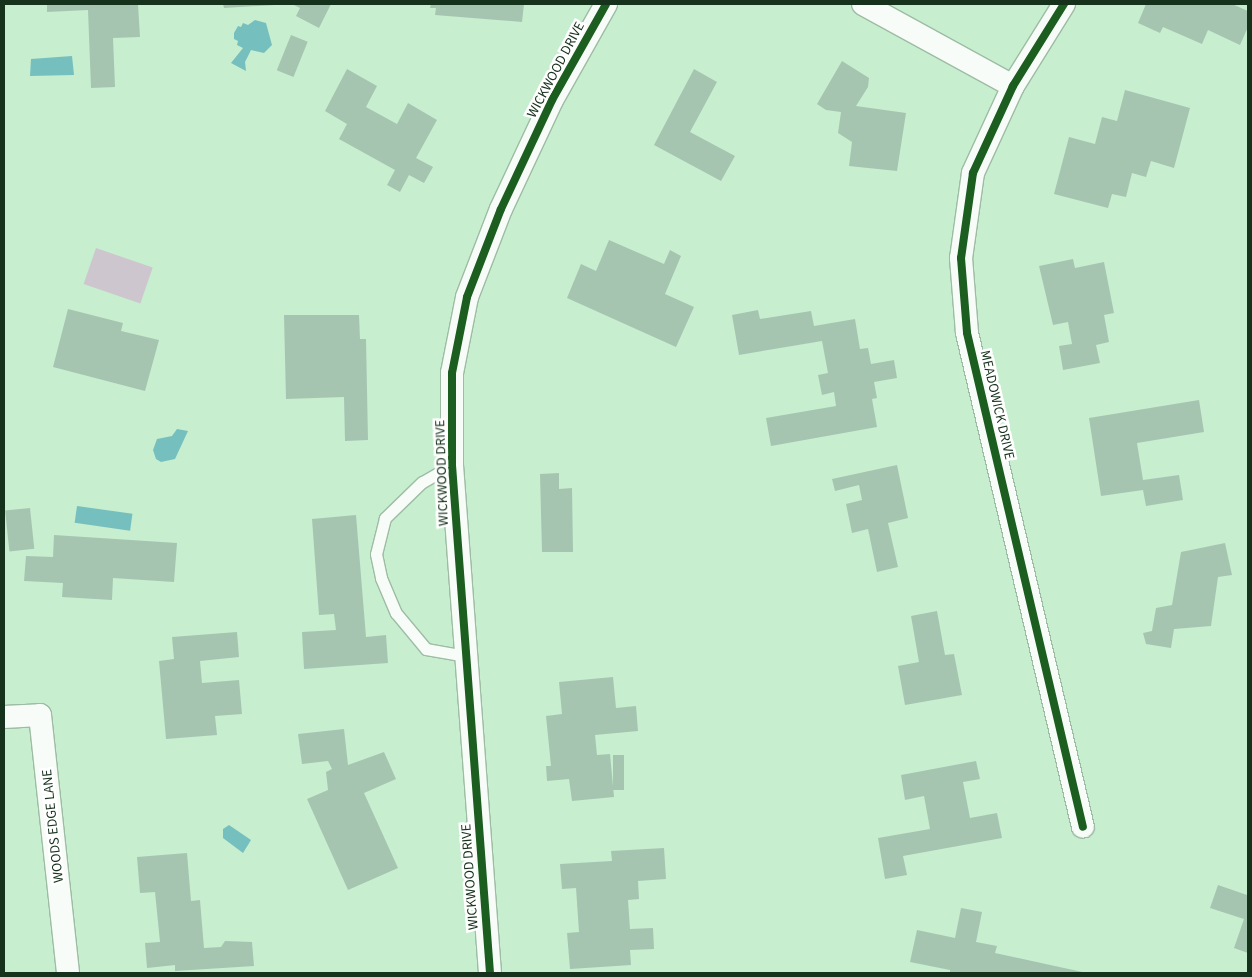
<!DOCTYPE html>
<style>
body{margin:0}
#map{position:relative;width:1252px;height:977px;overflow:hidden;background:#c7eece;font-family:"Source Sans 3",sans-serif}
div>[style]{position:absolute}
[style*='--x']{left:calc(var(--x)*1px);top:calc(var(--y)*1px);width:calc(var(--w)*1px);rotate:calc(var(--a)*1deg)}
.green>*{inset:0;background:#cec6cf;transform-origin:0 0}
.water>*{inset:0;background:#76bfbf;transform-origin:0 0}
.building>*{inset:0;background:#a5c5b1;transform-origin:0 0}
.roads{filter:drop-shadow(1px 0 #9dbca3) drop-shadow(-1px 0 #9dbca3) drop-shadow(0 1px #9dbca3) drop-shadow(0 -1px #9dbca3)}
.service>*{height:11px;margin:-5.5px;padding:0 5.5px;transform-origin:5.5px;border-radius:5.5px;background:#f7fcf8}
.minor>*{height:22px;margin:-11px;padding:0 11px;transform-origin:11px;border-radius:11px;background:#f7fcf8}
.cycleway>*{height:8px;margin:-4px;padding:0 4px;transform-origin:4px;border-radius:4px;background:#1b5e20}
span{translate:-50% -50%;white-space:nowrap;text-align:center;line-height:1.15;-webkit-text-stroke:5px #fff;paint-order:stroke}
.street-label{font-size:14px;color:#16311c}
.frame{position:absolute;inset:0;border:5px solid #16311c;pointer-events:none}
</style>
<div id="map">
<div class="green">
<div style="left:96px;top:248px;width:60px;height:38px;rotate:19deg"></div>
</div>
<div class="water">
<div style="clip-path:polygon(255px 20px,266px 23px,272px 45px,264px 53px,251px 50px,245px 62px,246px 71px,231px 63px,243px 48px,237px 45px,238px 41px,234px 39px,234px 33px,238px 26px,241px 27px,243px 23px,248px 25px)"></div>
<div style="clip-path:polygon(72px 56px,74px 75px,30px 76px,31px 59px)"></div>
<div style="clip-path:polygon(177px 429px,188px 431px,175px 459px,161px 462px,156px 459px,153px 450px,157px 439px,172px 436px)"></div>
<div style="left:77px;top:506px;width:56px;height:17px;rotate:8deg"></div>
<div style="clip-path:polygon(229px 825px,251px 840px,243px 853px,223px 838px,223px 829px)"></div>
</div>
<div class="building">
<div style="clip-path:polygon(47px 4px,138px 4px,140px 37px,113px 38px,115px 87px,91px 88px,88px 10px,47px 12px)"></div>
<div style="clip-path:polygon(223px 4px,275px 4px,275px 5px,224px 8px)"></div>
<div style="clip-path:polygon(292px 4px,331px 4px,319px 28px,296px 16px,300px 8px)"></div>
<div style="clip-path:polygon(431px 4px,524px 4px,522px 22px,435px 15px,436px 8px,430px 8px)"></div>
<div style="clip-path:polygon(1146px 4px,1232px 4px,1248px 11px,1248px 27px,1240px 45px,1208px 30px,1202px 44px,1163px 27px,1160px 33px,1138px 23px)"></div>
<div style="left:291px;top:35px;width:18px;height:38px;rotate:22deg"></div>
<div style="clip-path:polygon(842px 61px,869px 78px,868px 87px,856px 106px,906px 113px,897px 171px,849px 166px,852px 142px,838px 133px,841px 112px,826px 110px,817px 104px)"></div>
<div style="clip-path:polygon(347px 69px,377px 86px,366px 107px,397px 124px,408px 103px,437px 120px,416px 158px,433px 167px,424px 183px,409px 175px,400px 192px,387px 185px,395px 170px,339px 139px,347px 124px,325px 111px)"></div>
<div style="clip-path:polygon(694px 69px,717px 82px,690px 132px,735px 156px,721px 181px,654px 145px)"></div>
<div style="clip-path:polygon(1125px 90px,1190px 108px,1174px 168px,1151px 161px,1146px 177px,1132px 173px,1126px 197px,1112px 194px,1108px 208px,1054px 194px,1069px 137px,1095px 144px,1102px 117px,1117px 121px)"></div>
<div style="clip-path:polygon(609px 240px,664px 264px,670px 250px,681px 256px,665px 294px,694px 307px,676px 347px,567px 298px,581px 264px,596px 271px)"></div>
<div style="clip-path:polygon(1073px 259px,1075px 268px,1104px 262px,1114px 313px,1104px 315px,1109px 342px,1096px 345px,1100px 363px,1063px 370px,1059px 346px,1072px 344px,1068px 322px,1053px 325px,1039px 266px)"></div>
<div style="clip-path:polygon(68px 309px,123px 323px,121px 331px,159px 340px,145px 391px,53px 367px)"></div>
<div style="clip-path:polygon(758px 310px,760px 319px,811px 311px,814px 326px,855px 319px,860px 349px,868px 348px,871px 364px,894px 360px,897px 378px,874px 382px,877px 398px,872px 399px,877px 427px,771px 446px,766px 418px,836px 406px,834px 392px,822px 395px,818px 375px,828px 373px,822px 341px,739px 355px,732px 315px)"></div>
<div style="clip-path:polygon(284px 315px,359px 315px,360px 339px,366px 339px,368px 440px,345px 441px,344px 397px,286px 399px)"></div>
<div style="clip-path:polygon(1199px 400px,1204px 432px,1137px 443px,1143px 480px,1179px 475px,1183px 500px,1146px 506px,1143px 490px,1101px 496px,1089px 418px)"></div>
<div style="clip-path:polygon(897px 465px,908px 518px,888px 523px,898px 567px,877px 572px,868px 529px,852px 533px,846px 504px,862px 500px,859px 485px,835px 491px,832px 479px)"></div>
<div style="clip-path:polygon(559px 473px,559px 489px,572px 488px,573px 552px,542px 552px,540px 474px)"></div>
<div style="left:30px;top:508px;width:41px;height:25px;rotate:84deg"></div>
<div style="clip-path:polygon(356px 515px,366px 637px,386px 635px,388px 663px,304px 669px,302px 632px,336px 630px,334px 614px,319px 615px,312px 519px)"></div>
<div style="clip-path:polygon(54px 535px,177px 543px,174px 582px,113px 578px,112px 600px,62px 597px,63px 583px,24px 581px,26px 556px,53px 557px)"></div>
<div style="clip-path:polygon(1225px 543px,1232px 575px,1218px 577px,1211px 626px,1174px 629px,1171px 648px,1146px 644px,1143px 633px,1152px 631px,1156px 608px,1172px 605px,1181px 552px)"></div>
<div style="clip-path:polygon(937px 611px,945px 655px,954px 654px,962px 695px,905px 705px,898px 666px,919px 662px,911px 616px)"></div>
<div style="clip-path:polygon(237px 632px,239px 657px,200px 661px,202px 683px,239px 680px,242px 714px,215px 716px,217px 735px,166px 739px,159px 661px,174px 659px,172px 637px)"></div>
<div style="clip-path:polygon(613px 677px,616px 708px,636px 706px,638px 731px,595px 735px,597px 755px,610px 754px,614px 797px,572px 801px,569px 779px,547px 781px,546px 766px,551px 766px,546px 716px,562px 714px,559px 682px)"></div>
<div style="clip-path:polygon(344px 729px,348px 765px,384px 752px,396px 779px,364px 793px,398px 868px,348px 890px,307px 799px,328px 790px,326px 772px,332px 769px,328px 761px,302px 764px,298px 734px)"></div>
<div style="left:613px;top:755px;width:11px;height:35px"></div>
<div style="clip-path:polygon(976px 761px,980px 779px,963px 782px,970px 818px,997px 813px,1002px 838px,903px 856px,907px 875px,885px 879px,878px 838px,930px 829px,924px 796px,905px 800px,901px 775px)"></div>
<div style="clip-path:polygon(664px 848px,666px 879px,638px 881px,639px 899px,628px 900px,630px 929px,653px 928px,654px 949px,630px 950px,631px 965px,570px 969px,567px 933px,579px 932px,576px 888px,562px 889px,560px 864px,612px 861px,611px 851px)"></div>
<div style="clip-path:polygon(187px 853px,191px 901px,200px 900px,204px 948px,221px 947px,225px 941px,252px 942px,254px 966px,175px 971px,175px 965px,147px 968px,145px 943px,160px 942px,155px 892px,140px 893px,137px 857px)"></div>
<div style="clip-path:polygon(1218px 885px,1247px 895px,1248px 891px,1248px 953px,1234px 948px,1244px 919px,1210px 908px)"></div>
<div style="clip-path:polygon(961px 908px,982px 912px,976px 942px,997px 946px,995px 953px,1087px 973px,950px 973px,950px 970px,910px 962px,917px 930px,955px 938px)"></div>
</div>
<div class="roads">
<div class="service">
<div style="--x:452;--y:465;--w:34;--a:150"></div>
<div style="--x:422;--y:482;--w:52;--a:135.8"></div>
<div style="--x:385;--y:518;--w:37;--a:104"></div>
<div style="--x:376;--y:554;--w:25;--a:78"></div>
<div style="--x:381;--y:578;--w:38;--a:67"></div>
<div style="--x:396;--y:613;--w:47;--a:50.2"></div>
<div style="--x:426;--y:649;--w:41;--a:9.9"></div>
</div>
<div class="minor">
<div style="--x:863;--y:4;--w:171;--a:28.7"></div>
<div style="--x:1064;--y:4;--w:97;--a:121.9"></div>
<div style="--x:1013;--y:86;--w:96;--a:114.7"></div>
<div style="--x:973;--y:173;--w:86;--a:98"></div>
<div style="--x:961;--y:258;--w:75;--a:85.4"></div>
<div style="--x:967;--y:333;--w:507;--a:76.79"></div>
<div style="--x:4;--y:717;--w:36;--a:-3"></div>
<div style="--x:40;--y:715;--w:260;--a:83.8"></div>
<div style="--x:490;--y:973;--w:509;--a:-94.28"></div>
<div style="--x:452;--y:465;--w:92;--a:-90"></div>
<div style="--x:452;--y:373;--w:77;--a:-78.8"></div>
<div style="--x:467;--y:297;--w:94;--a:-68.9"></div>
<div style="--x:501;--y:209;--w:120;--a:-64.9"></div>
<div style="--x:552;--y:100;--w:110;--a:-60.6"></div>
</div>
</div>
<div class="cycleway">
<div style="--x:1064;--y:4;--w:97;--a:121.9"></div>
<div style="--x:1013;--y:86;--w:96;--a:114.7"></div>
<div style="--x:973;--y:173;--w:86;--a:98"></div>
<div style="--x:961;--y:258;--w:75;--a:85.4"></div>
<div style="--x:967;--y:333;--w:507;--a:76.79"></div>
<div style="--x:490;--y:973;--w:509;--a:-94.28"></div>
<div style="--x:452;--y:465;--w:92;--a:-90"></div>
<div style="--x:452;--y:373;--w:77;--a:-78.8"></div>
<div style="--x:467;--y:297;--w:94;--a:-68.9"></div>
<div style="--x:501;--y:209;--w:120;--a:-64.9"></div>
<div style="--x:552;--y:100;--w:110;--a:-60.6"></div>
</div>
<div class="street-label">
<span style="left:556px;top:70px;rotate:-62deg">WICKWOOD DRIVE</span>
<span style="left:997px;top:405px;rotate:77deg">MEADOWICK DRIVE</span>
<span style="left:442px;top:473px;rotate:-92deg">WICKWOOD DRIVE</span>
<span style="left:53px;top:826px;rotate:-96deg">WOODS EDGE LANE</span>
<span style="left:470px;top:877px;rotate:-94deg">WICKWOOD DRIVE</span>
</div>
<div class="frame"></div>
</div>
